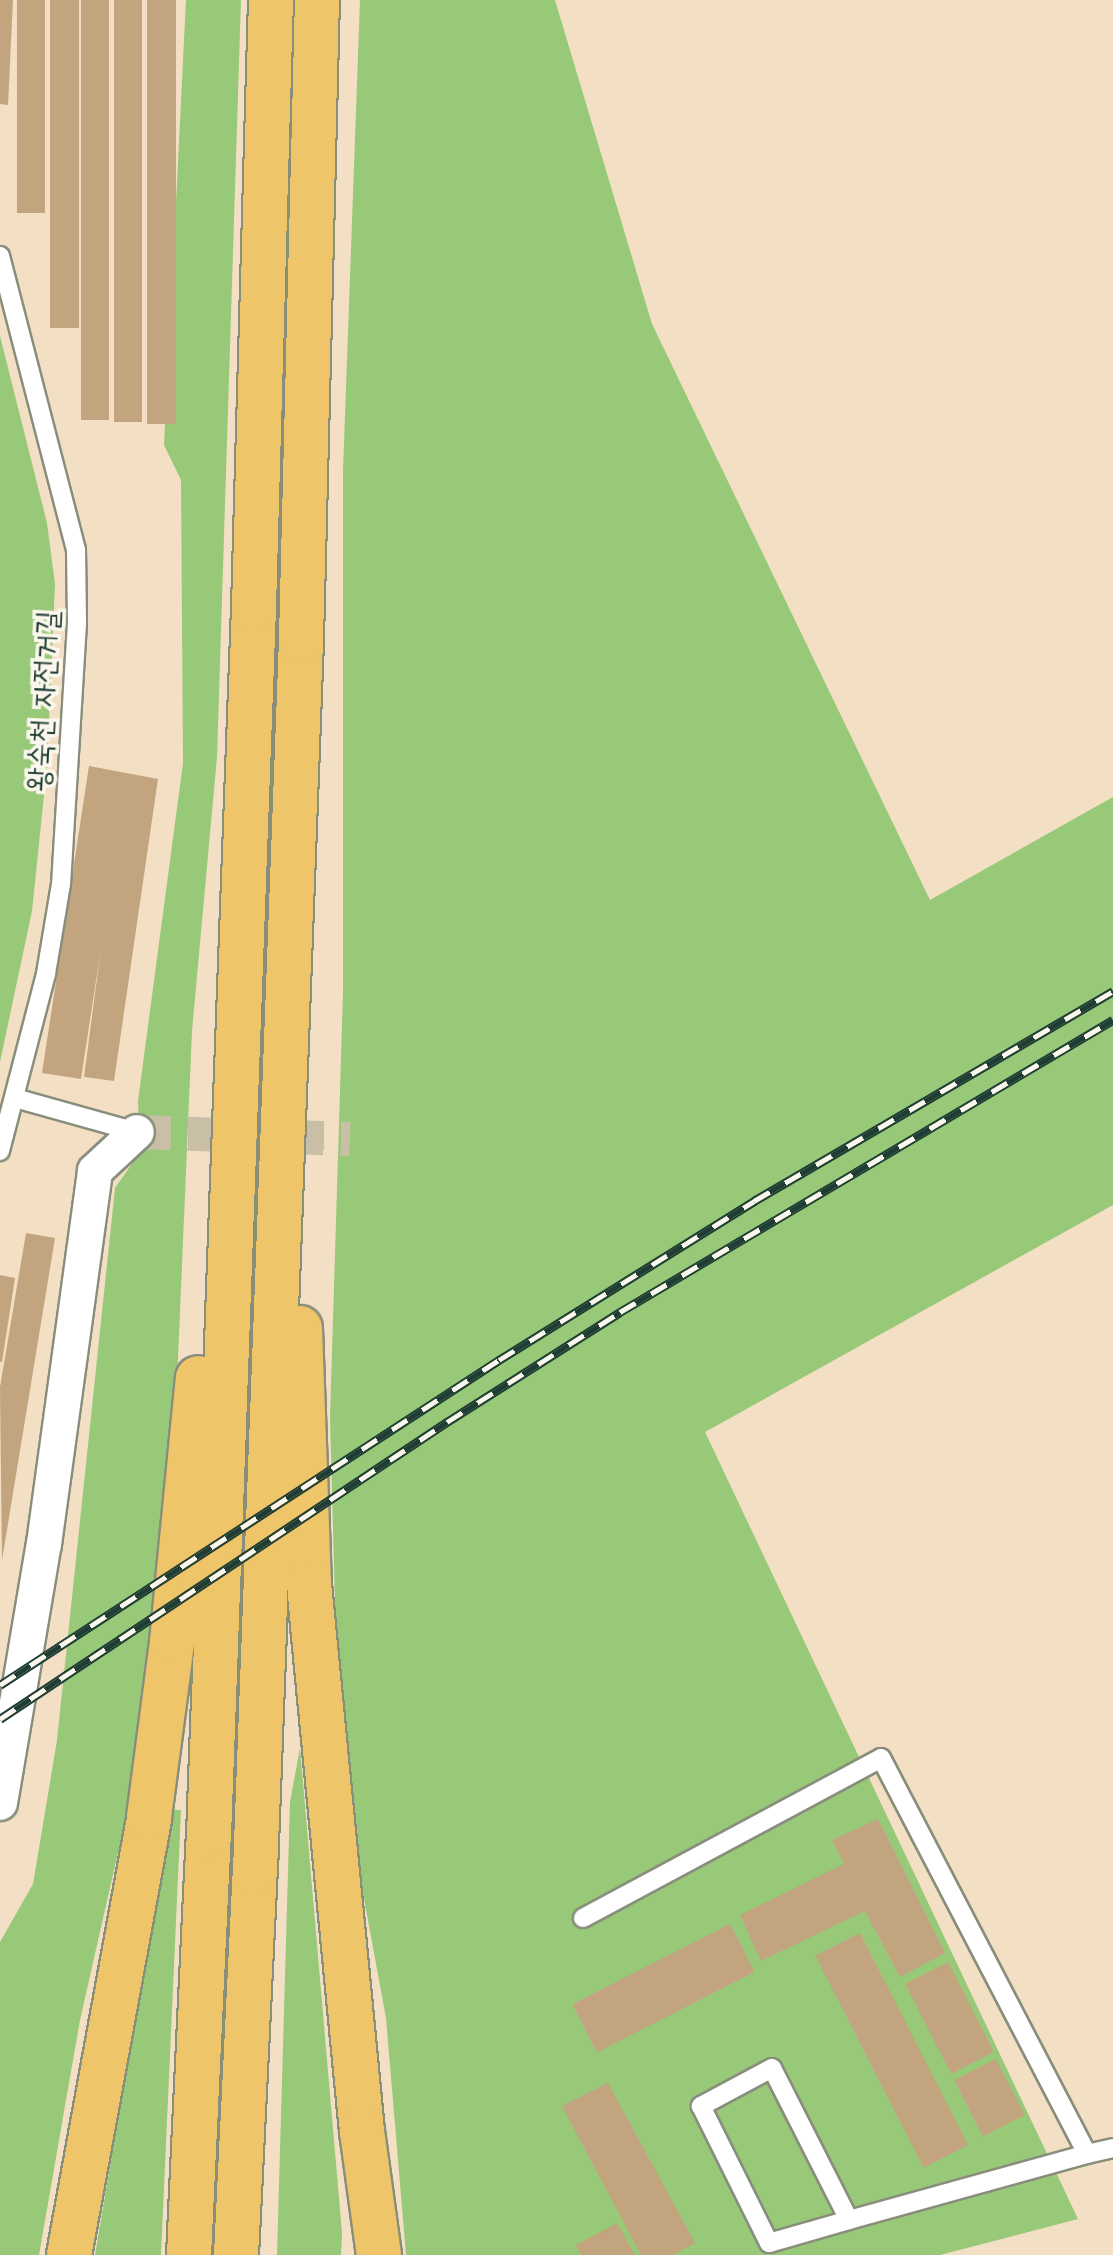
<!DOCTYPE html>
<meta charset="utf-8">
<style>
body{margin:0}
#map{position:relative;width:1113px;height:2255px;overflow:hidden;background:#f3dfc3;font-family:"Architects Daughter","Poor Story",sans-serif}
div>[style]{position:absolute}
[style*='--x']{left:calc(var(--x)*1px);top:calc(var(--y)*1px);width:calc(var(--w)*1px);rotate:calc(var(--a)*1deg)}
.green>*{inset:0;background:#98c979}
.building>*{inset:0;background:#c2a47f;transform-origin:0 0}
.minor-tunnel>*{height:34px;margin-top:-17px;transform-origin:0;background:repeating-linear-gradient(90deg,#c9bfa6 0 34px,transparent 0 51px)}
.roads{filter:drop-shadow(2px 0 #898e7c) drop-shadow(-2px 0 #898e7c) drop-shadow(0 2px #898e7c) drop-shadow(0 -2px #898e7c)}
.service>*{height:18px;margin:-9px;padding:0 9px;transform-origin:9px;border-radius:9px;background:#fff}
.minor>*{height:34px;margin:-17px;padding:0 17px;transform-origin:17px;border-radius:17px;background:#fff}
.trunk>*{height:44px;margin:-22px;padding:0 22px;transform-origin:22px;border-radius:22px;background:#eec569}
.rail>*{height:9px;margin-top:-4.5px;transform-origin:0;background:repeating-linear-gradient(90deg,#fbf7ec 0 18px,#1f3d34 0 36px);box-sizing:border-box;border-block:2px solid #1f3d34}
span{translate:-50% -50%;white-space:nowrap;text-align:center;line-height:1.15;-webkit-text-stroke:7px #fbf7ec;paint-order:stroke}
.street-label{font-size:30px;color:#1f3d34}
</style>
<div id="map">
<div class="green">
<div style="clip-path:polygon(186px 0,241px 0,217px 757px,192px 1031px,175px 1428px,147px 1688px,124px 1826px,80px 2020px,39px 2255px,0 2255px,0 1942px,33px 1884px,57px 1740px,115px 1188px,140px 1152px,138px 1101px,183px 763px,181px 480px,164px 445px)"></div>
<div style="clip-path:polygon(360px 0,555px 0,652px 324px,930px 900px,1113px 797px,1113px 1205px,705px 1432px,1078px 2219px,940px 2255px,406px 2255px,386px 2018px,353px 1839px,337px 1679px,330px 1417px,343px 993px,343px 471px)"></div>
<div style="clip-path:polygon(0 336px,47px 523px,55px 584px,47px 766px,32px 911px,0 1062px)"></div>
<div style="clip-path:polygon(300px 1748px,342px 2233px,341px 2255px,277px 2255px,290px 1802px)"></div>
<div style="clip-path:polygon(170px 1810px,181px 1810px,161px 2255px,95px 2255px)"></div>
</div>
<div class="building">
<div style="clip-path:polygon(0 0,13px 0,8px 105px,0 104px)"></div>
<div style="left:17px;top:0;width:28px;height:213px"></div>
<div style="left:50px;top:0;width:29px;height:328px"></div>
<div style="left:81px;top:0;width:28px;height:420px"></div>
<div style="left:114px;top:0;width:28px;height:422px"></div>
<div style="left:147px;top:0;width:29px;height:424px"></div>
<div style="clip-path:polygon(89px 766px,158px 779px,114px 1081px,84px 1077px,101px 948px,81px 1079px,42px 1073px)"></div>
<div style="clip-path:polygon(26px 1233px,55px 1238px,2px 1560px,0 1387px)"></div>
<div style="clip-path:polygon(0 1275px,15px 1278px,2px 1362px,0 1362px)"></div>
<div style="clip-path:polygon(878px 1819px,945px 1953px,900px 1977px,865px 1911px,761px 1961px,740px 1915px,844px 1864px,832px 1840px)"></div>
<div style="left:730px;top:1924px;width:54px;height:177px;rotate:63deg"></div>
<div style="left:860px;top:1933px;width:238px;height:50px;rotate:63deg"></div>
<div style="left:948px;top:1962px;width:101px;height:48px;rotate:63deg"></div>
<div style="left:996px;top:2059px;width:63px;height:47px;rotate:63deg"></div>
<div style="clip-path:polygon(608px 2083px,695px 2243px,673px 2255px,641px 2255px,562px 2106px)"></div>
<div style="clip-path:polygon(617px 2223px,635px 2255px,581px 2255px,576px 2245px)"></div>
</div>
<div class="minor-tunnel">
<div style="--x:137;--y:1132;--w:213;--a:1.9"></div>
</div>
<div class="roads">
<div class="service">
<div style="--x:0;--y:256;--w:304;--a:75.5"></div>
<div style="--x:76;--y:550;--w:73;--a:89.2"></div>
<div style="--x:77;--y:623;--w:261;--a:93.5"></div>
<div style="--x:61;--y:884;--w:91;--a:99.5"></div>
<div style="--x:46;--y:974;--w:183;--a:104.6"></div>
<div style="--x:15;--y:1098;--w:127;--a:15.6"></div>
<div style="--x:583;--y:1918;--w:338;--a:-28.2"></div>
<div style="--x:881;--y:1758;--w:446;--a:62.5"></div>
<div style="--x:1087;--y:2154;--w:27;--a:-13"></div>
<div style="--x:849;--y:2220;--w:170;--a:-116.9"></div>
<div style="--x:772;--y:2068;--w:81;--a:151.8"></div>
<div style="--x:701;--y:2106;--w:153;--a:63.6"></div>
<div style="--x:769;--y:2243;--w:83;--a:-16"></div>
<div style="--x:849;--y:2220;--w:247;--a:-15.5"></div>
</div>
<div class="minor">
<div style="--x:0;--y:1803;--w:263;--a:-80.4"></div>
<div style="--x:44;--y:1544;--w:376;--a:-82.2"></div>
<div style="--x:95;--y:1171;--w:57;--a:-42.9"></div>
</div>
<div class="trunk">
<div style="--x:300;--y:1328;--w:256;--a:88"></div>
<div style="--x:309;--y:1584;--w:550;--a:84.47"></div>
<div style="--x:362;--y:2131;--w:125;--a:82.2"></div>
<div style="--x:69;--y:2255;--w:445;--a:-79.6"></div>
<div style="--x:149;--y:1817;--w:177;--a:-82.5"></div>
<div style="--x:172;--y:1642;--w:265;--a:-84.4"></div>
<div style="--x:189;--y:2255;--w:420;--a:-87.3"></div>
<div style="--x:209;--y:1835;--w:1229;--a:-87.9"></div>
<div style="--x:254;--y:607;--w:607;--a:-88.4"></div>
<div style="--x:236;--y:2255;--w:384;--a:-87.2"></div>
<div style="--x:255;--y:1871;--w:1233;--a:-87.86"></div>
<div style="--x:301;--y:639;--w:639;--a:-88.57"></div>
</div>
</div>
<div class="rail">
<div style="--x:0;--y:1685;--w:596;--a:-33.08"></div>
<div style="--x:499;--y:1360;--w:301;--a:-31.9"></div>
<div style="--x:754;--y:1201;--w:416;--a:-30.3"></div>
<div style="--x:0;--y:1719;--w:537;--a:-33.6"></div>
<div style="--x:447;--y:1422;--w:205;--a:-32.4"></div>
<div style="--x:620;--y:1312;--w:573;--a:-30.64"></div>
</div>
<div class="street-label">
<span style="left:44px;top:701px;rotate:-87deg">왕숙천 자전거길</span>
</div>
</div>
